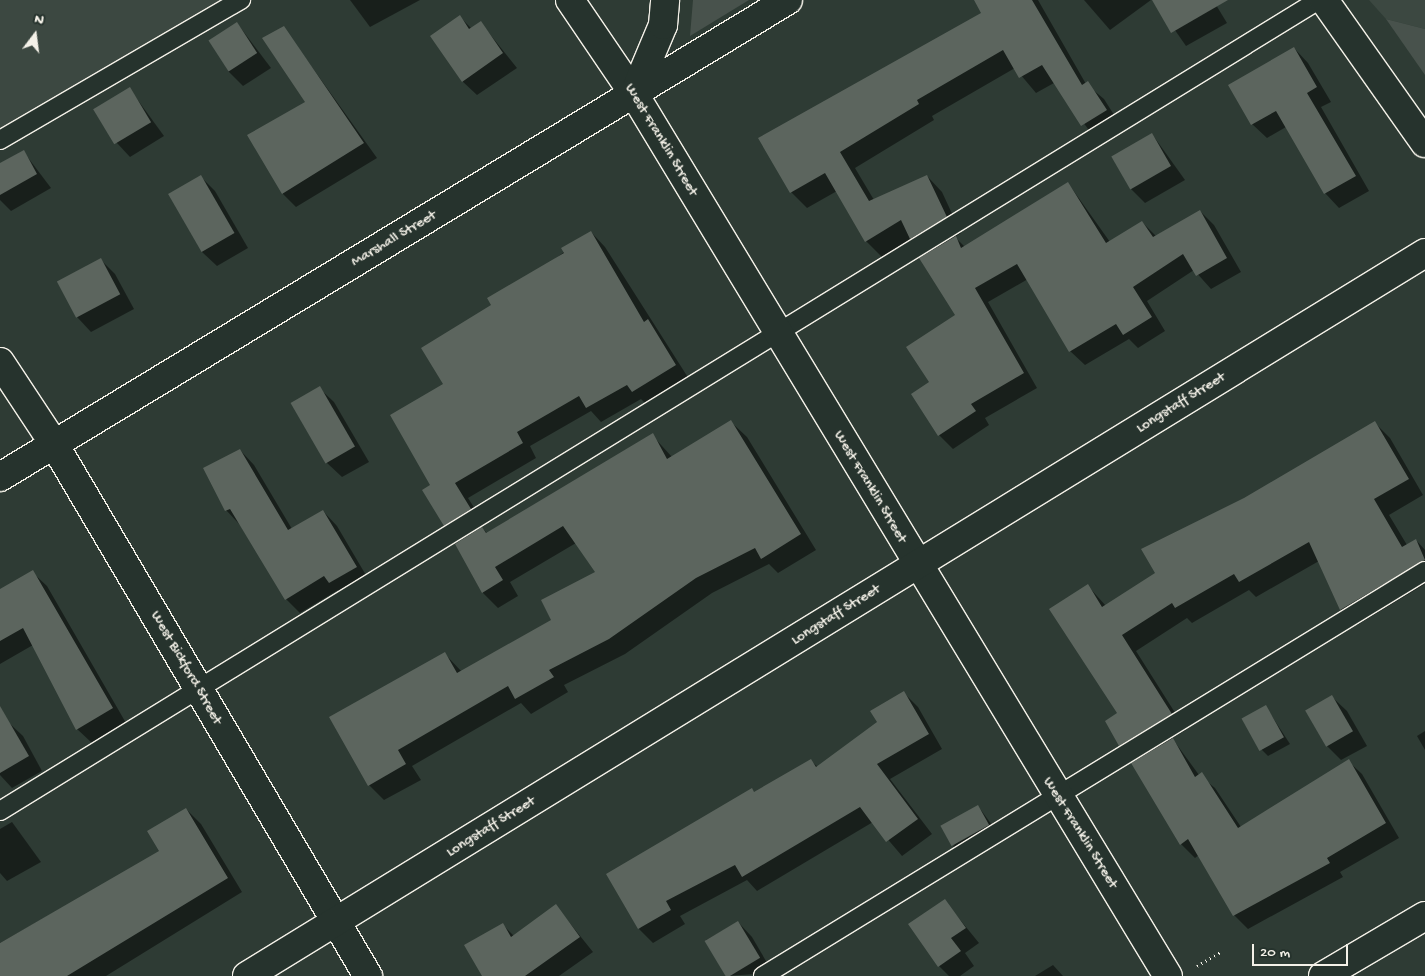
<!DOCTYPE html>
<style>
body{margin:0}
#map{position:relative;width:1425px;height:976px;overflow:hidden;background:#2e3b34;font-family:"Gochi Hand",sans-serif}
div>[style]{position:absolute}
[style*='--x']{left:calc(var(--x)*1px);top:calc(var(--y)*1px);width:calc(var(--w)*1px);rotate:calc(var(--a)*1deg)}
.built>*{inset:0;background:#3c4841}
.green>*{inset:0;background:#48524c}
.shadow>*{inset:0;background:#0007}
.building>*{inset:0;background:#5c655e;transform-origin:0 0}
.path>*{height:3px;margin-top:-1.5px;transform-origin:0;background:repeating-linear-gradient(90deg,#f4f1e8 0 1px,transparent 0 5px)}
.roads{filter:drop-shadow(1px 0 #f4f1e8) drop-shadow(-1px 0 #f4f1e8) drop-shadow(0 1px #f4f1e8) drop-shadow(0 -1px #f4f1e8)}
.lane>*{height:18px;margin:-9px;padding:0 9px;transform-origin:9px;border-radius:9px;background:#26332d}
.street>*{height:28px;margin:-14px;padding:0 14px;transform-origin:14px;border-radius:14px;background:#26332d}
span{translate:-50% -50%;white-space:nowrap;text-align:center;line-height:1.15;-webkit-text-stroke:4px #26332d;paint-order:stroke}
.street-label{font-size:15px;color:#f4f1e8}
.north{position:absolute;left:10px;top:10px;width:50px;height:50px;-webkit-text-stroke:4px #26332d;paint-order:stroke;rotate:15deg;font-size:14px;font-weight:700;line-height:20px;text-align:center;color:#f4f1e8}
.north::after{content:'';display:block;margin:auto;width:18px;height:22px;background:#f4f1e8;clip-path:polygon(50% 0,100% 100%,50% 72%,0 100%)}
.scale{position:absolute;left:1252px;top:944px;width:96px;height:22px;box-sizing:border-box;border:2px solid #f4f1e8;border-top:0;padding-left:6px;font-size:15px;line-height:18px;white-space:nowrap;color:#f4f1e8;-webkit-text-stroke:4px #26332d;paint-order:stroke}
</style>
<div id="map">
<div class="built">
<div style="clip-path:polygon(0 0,241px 0,0 140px)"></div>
<div style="clip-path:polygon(1369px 0,1425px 0,1425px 29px,1386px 19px)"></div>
</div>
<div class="green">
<div style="clip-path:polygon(693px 0,749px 0,690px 36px)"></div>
<div style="clip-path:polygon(1386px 19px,1425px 29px,1425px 75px)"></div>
</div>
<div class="shadow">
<div style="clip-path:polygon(350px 0,420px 0,370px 27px)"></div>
<div style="clip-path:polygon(975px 0,1038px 0,1086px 84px,1104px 99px,1121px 126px,1097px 141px,1054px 83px,1036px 93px,1015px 68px,932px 116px,934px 120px,855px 168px,874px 200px,927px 176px,942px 192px,961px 233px,955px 237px,965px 247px,1068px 183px,1110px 242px,1142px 222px,1156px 236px,1200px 211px,1214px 225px,1241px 272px,1211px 289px,1194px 270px,1147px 301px,1165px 331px,1138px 348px,1129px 339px,1085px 365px,1070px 351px,1028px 279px,988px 302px,1037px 388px,985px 418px,989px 425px,953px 449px,939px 435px,931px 382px,957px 316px,927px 255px,911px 239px,882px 257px,866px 241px,837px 191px,807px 208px,791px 192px,983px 13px)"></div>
<div style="clip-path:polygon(1084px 0,1151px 0,1110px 30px)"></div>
<div style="clip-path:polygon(1154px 0,1213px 0,1227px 23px,1186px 46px)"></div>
<div style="clip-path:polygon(460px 17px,472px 29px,481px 23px,517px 68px,477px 95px,462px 81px)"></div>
<div style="clip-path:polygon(237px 23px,271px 68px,243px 86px,228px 71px)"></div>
<div style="clip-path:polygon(284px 28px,377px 158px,296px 207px,283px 194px,249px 135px,307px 102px)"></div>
<div style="clip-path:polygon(1294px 48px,1308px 63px,1331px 102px,1321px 107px,1369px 191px,1339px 208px,1325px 193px,1286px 127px,1267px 138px,1252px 124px)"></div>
<div style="clip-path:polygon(129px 88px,164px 136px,130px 157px,116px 142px)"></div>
<div style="clip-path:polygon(1152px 134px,1185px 180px,1145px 203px,1131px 189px)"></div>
<div style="clip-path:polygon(23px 151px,51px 188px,11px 211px,0 200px,0 165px)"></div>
<div style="clip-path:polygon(201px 177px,215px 191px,248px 248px,217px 266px,202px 252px)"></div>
<div style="clip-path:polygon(591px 232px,605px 247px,689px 379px,647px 405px,641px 399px,601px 422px,591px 411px,530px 446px,536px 458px,468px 498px,484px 523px,459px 539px,445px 525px,431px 485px,445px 385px,493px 305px)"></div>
<div style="clip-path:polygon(101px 260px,115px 274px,134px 309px,91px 332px,77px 317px)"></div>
<div style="clip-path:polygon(319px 388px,334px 402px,369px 462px,342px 477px,327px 463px)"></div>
<div style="clip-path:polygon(731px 422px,747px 437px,816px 550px,778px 573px,769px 564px,712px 593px,625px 654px,564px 685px,568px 692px,531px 714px,521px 703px,412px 766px,421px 780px,384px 800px,369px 785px,445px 654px,462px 672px,553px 621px,596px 572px,576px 543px,510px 582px,518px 596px,498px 608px,483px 593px,457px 544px,482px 528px,488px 534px,652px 435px,672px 457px)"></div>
<div style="clip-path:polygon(1375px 423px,1390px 438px,1423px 495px,1389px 515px,1407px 545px,1416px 540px,1425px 550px,1425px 584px,1357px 625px,1341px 610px,1319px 561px,1256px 597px,1249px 590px,1192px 623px,1187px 618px,1136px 651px,1186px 730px,1172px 738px,1199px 775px,1215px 788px,1241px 827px,1348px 761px,1362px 774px,1399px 838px,1340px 872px,1343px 877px,1248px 929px,1234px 915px,1199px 855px,1195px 858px,1181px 844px,1136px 762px,1120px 745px,1119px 714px,1088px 586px,1106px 606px,1157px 574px,1245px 499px)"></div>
<div style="clip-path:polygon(240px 450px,254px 465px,292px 529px,323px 511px,337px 526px,370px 582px,344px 597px,338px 590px,300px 613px,286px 599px,240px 525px,226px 510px,205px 468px)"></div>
<div style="clip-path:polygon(32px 572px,47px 586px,126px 723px,92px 743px,77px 729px,33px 645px,0 664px,0 592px)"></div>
<div style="clip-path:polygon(904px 693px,918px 707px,942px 749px,890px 779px,932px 834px,902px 856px,873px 822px,757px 891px,747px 880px,680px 916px,685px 924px,653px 943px,639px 929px,755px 793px,811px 761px,818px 767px,878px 723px)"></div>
<div style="clip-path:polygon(1332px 697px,1347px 711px,1367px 746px,1341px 760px,1327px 746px)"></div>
<div style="clip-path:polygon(1266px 707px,1290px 744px,1268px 756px,1261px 749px)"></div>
<div style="clip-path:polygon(8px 722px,23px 736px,42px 771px,12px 788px,0 775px,0 727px)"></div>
<div style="clip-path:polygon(1425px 731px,1425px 750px,1417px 736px)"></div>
<div style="clip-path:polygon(978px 806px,1003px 840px,968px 861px,953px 847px)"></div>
<div style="clip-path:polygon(186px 809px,201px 824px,242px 892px,106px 976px,0 976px,0 943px,161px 852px)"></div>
<div style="clip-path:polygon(12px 822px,41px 862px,7px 881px,0 873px,0 829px)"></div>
<div style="clip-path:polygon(944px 900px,979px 943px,965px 953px,974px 966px,960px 976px,949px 976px,939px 966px)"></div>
<div style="clip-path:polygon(556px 906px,593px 952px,559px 976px,483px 976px,503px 925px,514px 936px)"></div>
<div style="clip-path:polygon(738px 922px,752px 937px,773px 973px,726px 976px,706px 940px)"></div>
<div style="clip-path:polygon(1053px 965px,1063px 976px,1035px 976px)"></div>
</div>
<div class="building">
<div style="clip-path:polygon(974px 0,1032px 0,1082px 85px,1088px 81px,1107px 110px,1081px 126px,1042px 65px,1019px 78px,1003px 50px,917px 100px,919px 104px,840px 152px,869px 201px,927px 175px,947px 217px,910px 239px,901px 220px,865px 242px,825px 173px,790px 193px,758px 138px,981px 13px)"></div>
<div style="clip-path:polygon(1152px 0,1228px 0,1171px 33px)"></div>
<div style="clip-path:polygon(460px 15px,469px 29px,481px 21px,503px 53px,462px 82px,430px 36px)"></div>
<div style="left:237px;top:22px;width:37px;height:34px;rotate:57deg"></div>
<div style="clip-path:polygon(284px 26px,364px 143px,282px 194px,247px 135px,305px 102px,262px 38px)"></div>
<div style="clip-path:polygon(1294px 47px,1317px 87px,1307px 93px,1356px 176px,1324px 194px,1276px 111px,1251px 125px,1228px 85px)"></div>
<div style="left:130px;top:87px;width:41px;height:43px;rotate:59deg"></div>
<div style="left:1152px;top:133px;width:38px;height:47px;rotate:60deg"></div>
<div style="clip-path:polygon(24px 150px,37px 174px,0 195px,0 163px)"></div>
<div style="left:201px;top:175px;width:67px;height:38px;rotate:60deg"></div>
<div style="clip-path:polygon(1068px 182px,1106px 243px,1142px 221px,1153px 237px,1200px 210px,1227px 258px,1196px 276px,1183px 254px,1133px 287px,1152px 317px,1123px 335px,1116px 324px,1069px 352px,1017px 264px,975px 288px,1024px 373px,971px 404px,976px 411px,938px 436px,911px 394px,929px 382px,906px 347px,955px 315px,919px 258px,956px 236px,961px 248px)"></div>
<div style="clip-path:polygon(591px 231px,644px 322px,648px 319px,676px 365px,632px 392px,627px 385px,586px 408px,579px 396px,517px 432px,523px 443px,455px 483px,471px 509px,444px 526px,422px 490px,430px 485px,390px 415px,443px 384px,421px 348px,491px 305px,487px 298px,564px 253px,561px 248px)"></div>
<div style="left:101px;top:258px;width:41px;height:50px;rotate:62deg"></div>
<div style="left:320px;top:386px;width:70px;height:34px;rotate:60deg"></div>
<div style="clip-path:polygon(731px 420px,801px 534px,761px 559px,755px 548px,696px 578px,609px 639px,549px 670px,554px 677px,515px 699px,508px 686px,398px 750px,406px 764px,368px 786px,329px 717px,445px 652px,457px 673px,551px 620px,541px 600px,595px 572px,563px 526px,495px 567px,503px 580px,482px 593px,455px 544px,482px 527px,486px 533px,653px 433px,667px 459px)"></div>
<div style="clip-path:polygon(1375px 421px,1409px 479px,1374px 499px,1402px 547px,1416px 539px,1425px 560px,1340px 610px,1309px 542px,1239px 582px,1234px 574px,1175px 608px,1172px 603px,1122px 635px,1172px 714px,1119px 746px,1105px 721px,1117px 713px,1049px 609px,1088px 584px,1102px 607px,1155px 573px,1141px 549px,1244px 498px)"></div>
<div style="clip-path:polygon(240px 449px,288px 530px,323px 510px,357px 567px,329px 583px,324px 576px,285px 600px,230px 509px,225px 511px,203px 468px)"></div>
<div style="clip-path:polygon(33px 570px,113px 708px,76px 730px,23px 628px,0 641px,0 589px)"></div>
<div style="clip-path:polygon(904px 691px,929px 734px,877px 764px,918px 819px,886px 842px,860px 807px,742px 877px,735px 865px,666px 901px,671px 910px,638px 929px,606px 874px,752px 788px,754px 792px,811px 759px,816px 767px,877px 722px,870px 711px)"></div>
<div style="left:1332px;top:695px;width:42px;height:31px;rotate:60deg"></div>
<div style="left:1266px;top:705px;width:37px;height:28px;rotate:61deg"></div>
<div style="clip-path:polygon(0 706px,29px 756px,0 773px)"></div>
<div style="clip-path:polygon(1173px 738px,1195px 777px,1202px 772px,1238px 828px,1349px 759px,1386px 823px,1327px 858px,1330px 863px,1233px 916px,1188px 839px,1180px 845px,1131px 763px)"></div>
<div style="left:978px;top:805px;width:23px;height:43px;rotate:61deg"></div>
<div style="clip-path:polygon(186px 808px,228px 878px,67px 976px,0 976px,0 943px,159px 851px,147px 831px)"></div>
<div style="clip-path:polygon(945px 899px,966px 928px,951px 938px,961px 951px,938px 967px,908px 924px)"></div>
<div style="clip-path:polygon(556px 904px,580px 937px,525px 976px,482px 976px,464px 945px,503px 923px,511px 937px)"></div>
<div style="left:738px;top:921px;width:43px;height:39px;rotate:59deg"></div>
</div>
<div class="path">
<div style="--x:1197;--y:966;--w:27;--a:-31"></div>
</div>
<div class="roads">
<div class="lane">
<div style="--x:0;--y:140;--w:279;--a:-30.2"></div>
<div style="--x:0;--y:811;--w:1548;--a:-31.59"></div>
<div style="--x:763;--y:976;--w:776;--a:-31.46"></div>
</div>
<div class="street">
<div style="--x:570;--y:0;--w:114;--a:55.8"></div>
<div style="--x:634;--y:94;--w:1031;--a:58.81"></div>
<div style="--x:1324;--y:0;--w:175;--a:54.8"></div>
<div style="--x:634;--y:94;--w:75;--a:-67.2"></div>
<div style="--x:663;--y:25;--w:25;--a:-85"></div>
<div style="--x:0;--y:362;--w:98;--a:56.6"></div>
<div style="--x:54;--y:444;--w:618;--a:59.45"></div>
<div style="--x:0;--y:477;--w:921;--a:-31.19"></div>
<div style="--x:247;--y:976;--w:1382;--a:-31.54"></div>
<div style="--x:1323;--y:976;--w:118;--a:-30.5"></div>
</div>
</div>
<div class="street-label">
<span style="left:661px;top:140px;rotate:59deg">West Franklin Street</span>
<span style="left:394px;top:239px;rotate:-31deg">Marshall Street</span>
<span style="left:1181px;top:403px;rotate:-32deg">Longstaff Street</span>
<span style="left:870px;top:487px;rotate:59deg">West Franklin Street</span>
<span style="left:836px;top:615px;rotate:-32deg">Longstaff Street</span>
<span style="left:186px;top:668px;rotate:60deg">West Bickford Street</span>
<span style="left:491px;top:827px;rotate:-32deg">Longstaff Street</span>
<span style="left:1080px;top:833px;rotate:58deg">West Franklin Street</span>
</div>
<div class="north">N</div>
<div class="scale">20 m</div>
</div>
